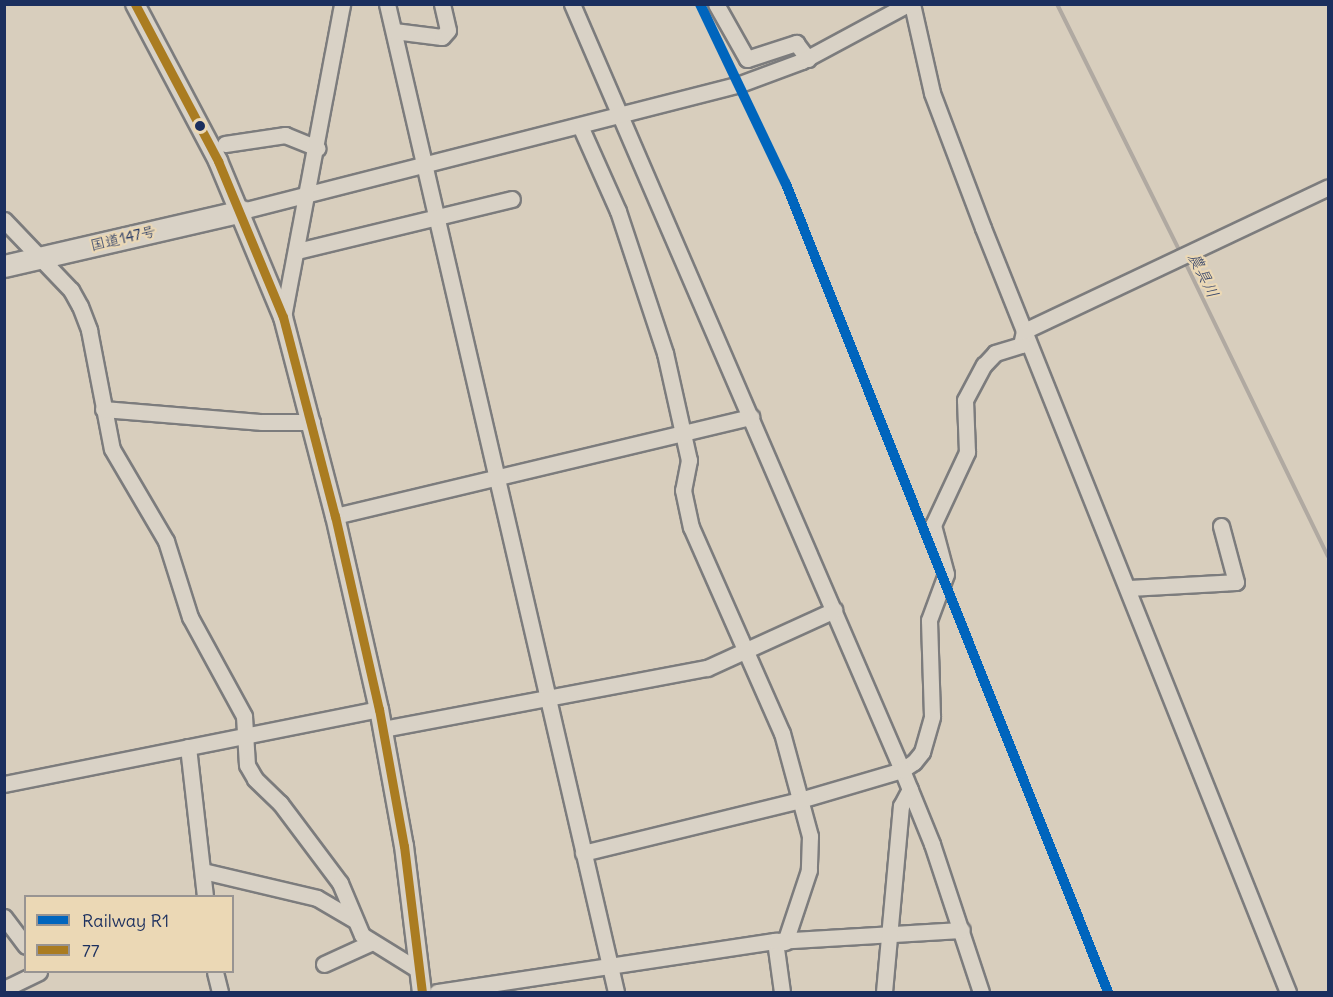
<!DOCTYPE html>
<meta charset="utf-8">
<style>
body{margin:0}
#map{position:relative;width:1333px;height:997px;overflow:hidden;background:#d8cebd;font-family:Delius,"Klee One",sans-serif}
div>[style]{position:absolute}
[style*='--x']{left:calc(var(--x)*1px);top:calc(var(--y)*1px);width:calc(var(--w)*1px);rotate:calc(var(--a)*1deg)}
.stream>*{height:4px;margin:-2px;padding:0 2px;transform-origin:2px;border-radius:2px;background:#b0a9a1}
.roads{filter:drop-shadow(2px 0 #7c7c7d) drop-shadow(-2px 0 #7c7c7d) drop-shadow(0 2px #7c7c7d) drop-shadow(0 -2px #7c7c7d)}
.minor>*{height:15px;margin:-7.5px;padding:0 7.5px;transform-origin:7.5px;border-radius:7.5px;background:#d9d2c6}
.major>*{height:18px;margin:-9px;padding:0 9px;transform-origin:9px;border-radius:9px;background:#d9d2c6}
.highway>*{height:21px;margin:-10.5px;padding:0 10.5px;transform-origin:10.5px;border-radius:10.5px;background:#d9d2c6}
.bus-1>*{height:9px;margin:-4.5px;padding:0 4.5px;transform-origin:4.5px;border-radius:4.5px;background:#aa7c21}
.rail-1>*{height:10px;margin:-5px;padding:0 5px;transform-origin:5px;border-radius:5px;background:#0065bd}
.dots>*{width:16px;height:16px;translate:-50% -50%;box-sizing:border-box;border:3px solid #ebd8b5;border-radius:50%}
span{translate:-50% -50%;white-space:nowrap;text-align:center;line-height:1.15;-webkit-text-stroke:4.5px #ebd8b5;paint-order:stroke}
.street-label{font-size:15px;color:#1b2f5e}
.water-label{font-size:16px;color:#354469;font-style:italic}
.frame{position:absolute;inset:0;border:6px solid #1b2f5e;pointer-events:none}
.legend{position:absolute;left:24px;top:895px;width:210px;height:78px;box-sizing:border-box;background:#ebd8b5;border:2px solid #989492;margin:0;padding:8px 10px;list-style:none;font-size:18px;color:#1b2f5e}
.legend li{display:flex;align-items:center;gap:12px;height:30px}
.legend b{width:30px;border:2px solid #989492}
</style>
<div id="map">
<div class="stream">
<div style="--x:1057;--y:4;--w:279;--a:63.6"></div>
<div style="--x:1184;--y:260;--w:329;--a:64.1"></div>
</div>
<div class="roads">
<div class="minor">
<div style="--x:387;--y:4;--w:1014;--a:76.95"></div>
<div style="--x:572;--y:4;--w:834;--a:66.69"></div>
<div style="--x:902;--y:770;--w:80;--a:67.9"></div>
<div style="--x:932;--y:844;--w:156;--a:71.7"></div>
<div style="--x:716;--y:4;--w:63;--a:60.6"></div>
<div style="--x:747;--y:59;--w:52;--a:-18.1"></div>
<div style="--x:796;--y:43;--w:20;--a:53"></div>
<div style="--x:912;--y:4;--w:91;--a:77.3"></div>
<div style="--x:932;--y:93;--w:144;--a:69.3"></div>
<div style="--x:983;--y:228;--w:823;--a:68.24"></div>
<div style="--x:394;--y:31;--w:48;--a:7.1"></div>
<div style="--x:442;--y:37;--w:9;--a:-49"></div>
<div style="--x:448;--y:30;--w:27;--a:-103"></div>
<div style="--x:581;--y:128;--w:91;--a:66"></div>
<div style="--x:618;--y:211;--w:150;--a:71.7"></div>
<div style="--x:665;--y:353;--w:110;--a:77.4"></div>
<div style="--x:689;--y:460;--w:31;--a:101"></div>
<div style="--x:683;--y:490;--w:38;--a:78"></div>
<div style="--x:691;--y:527;--w:225;--a:66.2"></div>
<div style="--x:782;--y:733;--w:107;--a:74.8"></div>
<div style="--x:810;--y:836;--w:34;--a:92"></div>
<div style="--x:809;--y:870;--w:76;--a:108.4"></div>
<div style="--x:225;--y:144;--w:61;--a:-8.5"></div>
<div style="--x:285;--y:135;--w:35;--a:22"></div>
<div style="--x:242;--y:211;--w:514;--a:-14.31"></div>
<div style="--x:740;--y:84;--w:66;--a:-20.4"></div>
<div style="--x:802;--y:61;--w:120;--a:-28.3"></div>
<div style="--x:4;--y:220;--w:97;--a:46.3"></div>
<div style="--x:71;--y:290;--w:18;--a:61"></div>
<div style="--x:80;--y:306;--w:26;--a:69"></div>
<div style="--x:89;--y:330;--w:121;--a:79.1"></div>
<div style="--x:112;--y:449;--w:107;--a:59.6"></div>
<div style="--x:166;--y:541;--w:80;--a:72.5"></div>
<div style="--x:190;--y:617;--w:113;--a:61.4"></div>
<div style="--x:244;--y:716;--w:49;--a:86.5"></div>
<div style="--x:247;--y:765;--w:16;--a:60"></div>
<div style="--x:255;--y:779;--w:35;--a:44"></div>
<div style="--x:280;--y:803;--w:100;--a:53.1"></div>
<div style="--x:340;--y:883;--w:56;--a:67.1"></div>
<div style="--x:362;--y:935;--w:68;--a:31.8"></div>
<div style="--x:297;--y:251;--w:221;--a:-13.6"></div>
<div style="--x:283;--y:317;--w:319;--a:-79.3"></div>
<div style="--x:103;--y:409;--w:160;--a:4.7"></div>
<div style="--x:262;--y:422;--w:50;--a:0"></div>
<div style="--x:335;--y:516;--w:428;--a:-13.4"></div>
<div style="--x:1129;--y:588;--w:107;--a:-3.2"></div>
<div style="--x:1236;--y:582;--w:58;--a:-105"></div>
<div style="--x:383;--y:729;--w:330;--a:-10.7"></div>
<div style="--x:707;--y:668;--w:140;--a:-24.5"></div>
<div style="--x:188;--y:747;--w:150;--a:83.5"></div>
<div style="--x:4;--y:784;--w:382;--a:-11.3"></div>
<div style="--x:583;--y:853;--w:223;--a:-13.7"></div>
<div style="--x:800;--y:800;--w:106;--a:-16.4"></div>
<div style="--x:902;--y:770;--w:14;--a:-34"></div>
<div style="--x:914;--y:762;--w:13;--a:-51"></div>
<div style="--x:922;--y:752;--w:37;--a:-74"></div>
<div style="--x:932;--y:716;--w:96;--a:-91.8"></div>
<div style="--x:929;--y:620;--w:49;--a:-69.7"></div>
<div style="--x:946;--y:574;--w:51;--a:-104.9"></div>
<div style="--x:933;--y:525;--w:81;--a:-65"></div>
<div style="--x:967;--y:452;--w:52;--a:-92.2"></div>
<div style="--x:965;--y:400;--w:40;--a:-62"></div>
<div style="--x:984;--y:365;--w:16;--a:-47"></div>
<div style="--x:995;--y:353;--w:27;--a:-17"></div>
<div style="--x:1021;--y:345;--w:14;--a:-78"></div>
<div style="--x:1024;--y:331;--w:336;--a:-25.3"></div>
<div style="--x:203;--y:871;--w:117;--a:13.3"></div>
<div style="--x:317;--y:898;--w:42;--a:30.3"></div>
<div style="--x:4;--y:917;--w:36;--a:53"></div>
<div style="--x:775;--y:941;--w:51;--a:82.2"></div>
<div style="--x:324;--y:964;--w:51;--a:-24.5"></div>
<div style="--x:215;--y:972;--w:21;--a:76"></div>
<div style="--x:4;--y:989;--w:39;--a:-26"></div>
<div style="--x:437;--y:992;--w:342;--a:-8.6"></div>
<div style="--x:775;--y:941;--w:187;--a:-3.4"></div>
<div style="--x:884;--y:992;--w:187;--a:-84.8"></div>
<div style="--x:901;--y:806;--w:19;--a:-62"></div>
</div>
<div class="major">
<div style="--x:135;--y:4;--w:178;--a:62.1"></div>
<div style="--x:218;--y:161;--w:169;--a:67.4"></div>
<div style="--x:283;--y:317;--w:206;--a:75.4"></div>
<div style="--x:335;--y:516;--w:198;--a:77.2"></div>
<div style="--x:379;--y:709;--w:139;--a:79.7"></div>
<div style="--x:404;--y:846;--w:147;--a:83"></div>
</div>
<div class="highway">
<div style="--x:4;--y:266;--w:244;--a:-13"></div>
</div>
</div>
<div class="bus-1">
<div style="--x:135;--y:4;--w:178;--a:62.1"></div>
<div style="--x:218;--y:161;--w:169;--a:67.4"></div>
<div style="--x:283;--y:317;--w:206;--a:75.4"></div>
<div style="--x:335;--y:516;--w:198;--a:77.2"></div>
<div style="--x:379;--y:709;--w:139;--a:79.7"></div>
<div style="--x:404;--y:846;--w:147;--a:83"></div>
</div>
<div class="rail-1">
<div style="--x:700;--y:4;--w:199;--a:64.5"></div>
<div style="--x:786;--y:184;--w:870;--a:68.27"></div>
</div>
<div class="dots">
<div style="left:200px;top:126px;background:#1b2f5e"></div>
</div>
<div class="street-label">
<span style="left:123px;top:238px;rotate:-13deg">国道147号</span>
</div>
<div class="water-label">
<span style="left:1204px;top:275px;rotate:64deg">農具川</span>
</div>
<div class="frame"></div>
<ul class="legend">
<li><b style="height:8px;background:#0065bd"></b>Railway R1</li>
<li><b style="height:8px;background:#aa7c21"></b>77</li>
</ul>
</div>
